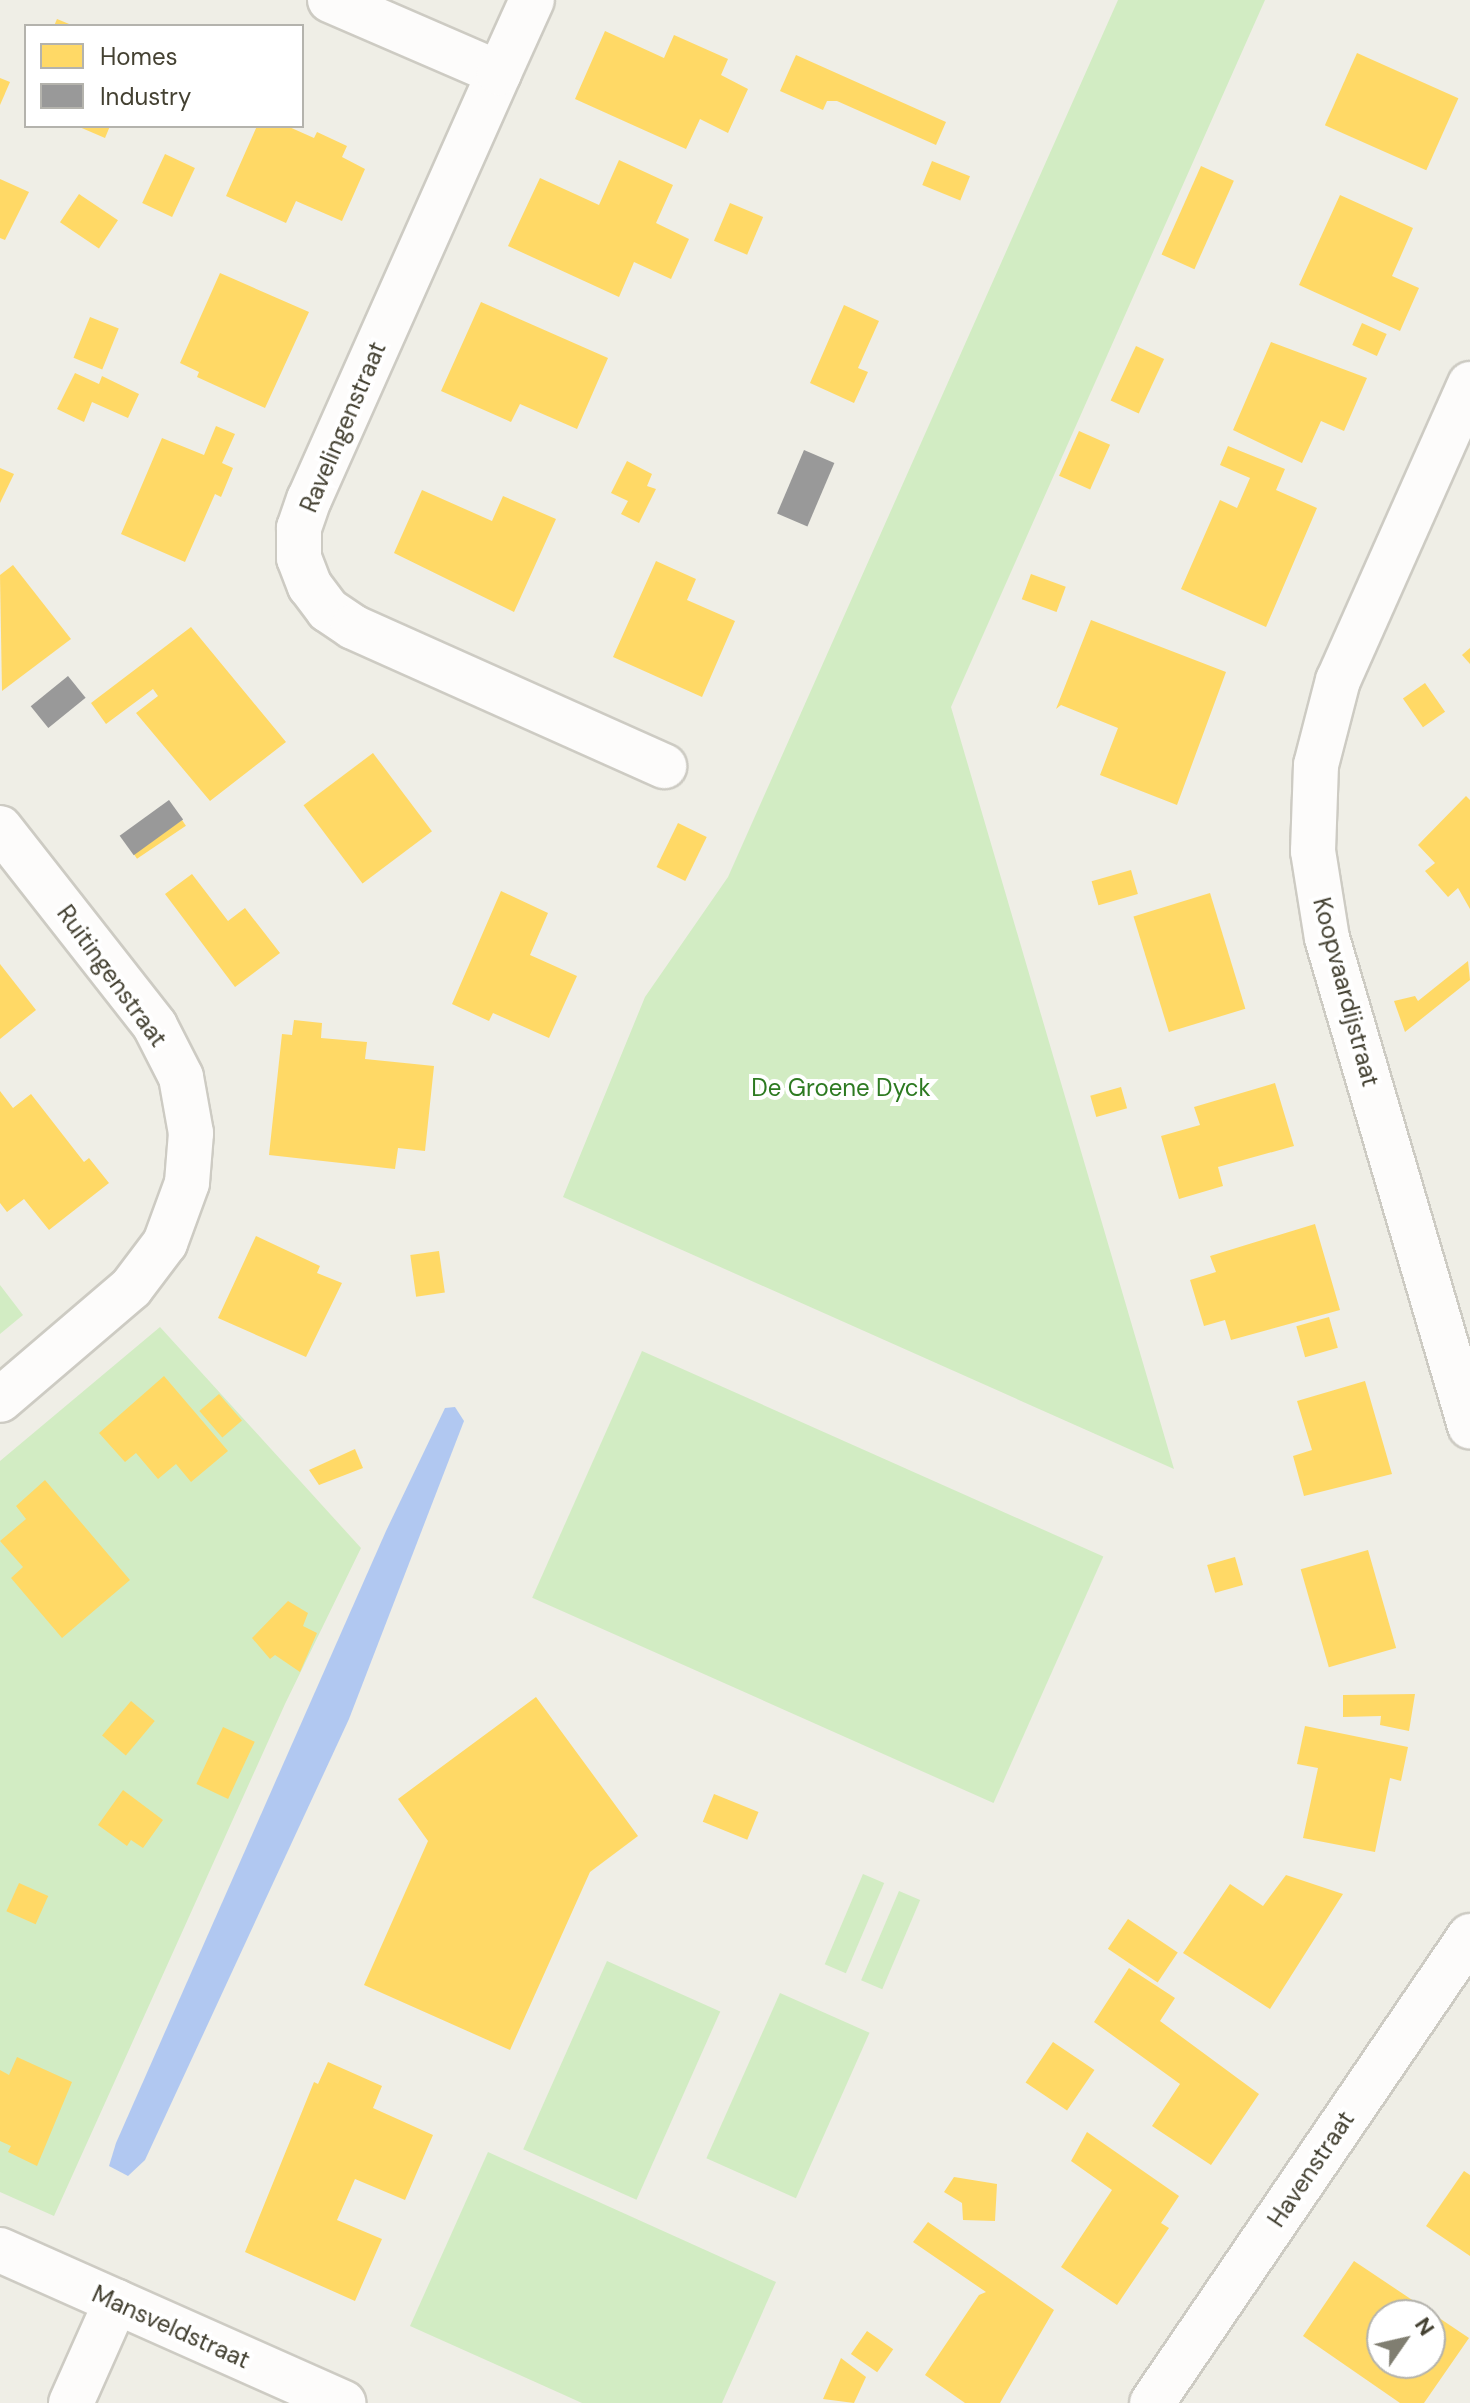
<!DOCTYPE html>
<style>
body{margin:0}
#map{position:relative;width:1470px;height:2403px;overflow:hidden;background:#efeee6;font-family:"DM Sans",sans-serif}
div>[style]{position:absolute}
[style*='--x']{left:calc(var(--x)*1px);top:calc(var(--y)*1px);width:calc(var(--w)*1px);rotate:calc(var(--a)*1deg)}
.green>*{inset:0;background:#d2ecc3;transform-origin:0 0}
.water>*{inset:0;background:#b1c8f1}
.homes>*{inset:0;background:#ffd966;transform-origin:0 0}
.industry>*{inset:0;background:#999;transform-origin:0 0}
.roads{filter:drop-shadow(2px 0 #cdcbc3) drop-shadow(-2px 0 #cdcbc3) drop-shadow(0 2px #cdcbc3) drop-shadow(0 -2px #cdcbc3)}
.minor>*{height:44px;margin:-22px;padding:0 22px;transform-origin:22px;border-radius:22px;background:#fdfcfb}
span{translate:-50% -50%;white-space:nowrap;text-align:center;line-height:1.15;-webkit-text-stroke:8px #fff;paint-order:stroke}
.street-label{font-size:24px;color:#444132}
.park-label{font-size:24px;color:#2d7a21}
.legend{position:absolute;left:24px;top:24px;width:280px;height:104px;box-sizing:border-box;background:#fff;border:2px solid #b4b3ad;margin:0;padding:10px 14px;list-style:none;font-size:24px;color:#444132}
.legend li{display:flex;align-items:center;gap:16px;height:40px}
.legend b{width:40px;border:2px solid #b4b3ad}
.north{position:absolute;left:1366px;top:2299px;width:80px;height:80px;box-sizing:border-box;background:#fff;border:2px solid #b4b3ad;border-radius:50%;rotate:56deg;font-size:22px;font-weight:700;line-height:32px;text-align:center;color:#444132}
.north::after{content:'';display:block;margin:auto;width:28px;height:36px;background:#807e71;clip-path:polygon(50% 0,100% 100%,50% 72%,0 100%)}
</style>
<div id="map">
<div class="green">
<div style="clip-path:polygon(1118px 0,1265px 0,951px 707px,1174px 1469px,563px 1197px,645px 997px,728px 877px)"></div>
<div style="clip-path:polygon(0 1285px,23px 1315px,0 1334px)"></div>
<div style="clip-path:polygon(160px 1327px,361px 1548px,285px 1704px,54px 2216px,0 2192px,0 1461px)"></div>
<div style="left:642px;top:1351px;width:505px;height:270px;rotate:24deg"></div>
<div style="left:863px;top:1874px;width:23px;height:98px;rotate:23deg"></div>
<div style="left:899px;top:1891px;width:23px;height:97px;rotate:23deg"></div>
<div style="left:607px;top:1961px;width:124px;height:206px;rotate:24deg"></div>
<div style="left:780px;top:1993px;width:98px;height:181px;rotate:24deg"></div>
<div style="clip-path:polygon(488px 2152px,776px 2282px,722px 2403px,582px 2403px,410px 2326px)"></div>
</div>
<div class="water">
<div style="clip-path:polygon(455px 1407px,464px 1421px,349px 1719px,145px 2160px,128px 2176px,109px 2166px,116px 2143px,386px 1531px,445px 1408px)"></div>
</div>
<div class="homes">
<div style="clip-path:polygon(57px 19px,74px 26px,54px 26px)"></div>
<div style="clip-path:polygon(605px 31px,664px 58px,674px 35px,728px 59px,721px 75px,748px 89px,728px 133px,700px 119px,686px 149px,575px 99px)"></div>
<div style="left:1357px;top:53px;width:111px;height:79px;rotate:24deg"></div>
<div style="clip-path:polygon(796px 55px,946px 122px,936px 145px,837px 101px,827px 101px,823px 110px,780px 91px)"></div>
<div style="clip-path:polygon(0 78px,10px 82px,0 105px)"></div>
<div style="clip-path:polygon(77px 126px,110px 126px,105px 138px)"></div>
<div style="clip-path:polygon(257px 126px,287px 126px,314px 138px,317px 132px,347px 146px,342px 157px,365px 169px,342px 221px,296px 201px,286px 223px,226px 196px)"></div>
<div style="left:165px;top:154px;width:33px;height:54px;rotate:25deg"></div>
<div style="clip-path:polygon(619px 160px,673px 185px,656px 223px,689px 239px,671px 279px,634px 262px,619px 297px,508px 246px,540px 178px,599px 205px)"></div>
<div style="left:932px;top:161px;width:41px;height:26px;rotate:22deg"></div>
<div style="left:1201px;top:166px;width:36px;height:97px;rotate:24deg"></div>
<div style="clip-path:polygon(0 179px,29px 192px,5px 240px,0 238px)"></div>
<div style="left:79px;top:194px;width:47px;height:34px;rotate:34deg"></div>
<div style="clip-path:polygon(1340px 195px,1413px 228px,1392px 276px,1419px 288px,1400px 331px,1299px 285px)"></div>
<div style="left:730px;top:203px;width:36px;height:41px;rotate:23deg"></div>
<div style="clip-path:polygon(220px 273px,309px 312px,265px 408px,197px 377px,199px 372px,180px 363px)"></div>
<div style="clip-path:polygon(481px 302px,608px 358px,577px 429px,520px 404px,511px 422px,441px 391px)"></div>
<div style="clip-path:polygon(844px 305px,879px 321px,858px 368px,868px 372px,854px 403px,810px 383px)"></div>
<div style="left:90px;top:317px;width:31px;height:44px;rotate:22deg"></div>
<div style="left:1362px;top:323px;width:27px;height:24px;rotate:24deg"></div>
<div style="clip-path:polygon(1271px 342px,1367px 378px,1344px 431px,1321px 421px,1302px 463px,1233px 430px)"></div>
<div style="left:1136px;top:346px;width:31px;height:60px;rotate:25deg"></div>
<div style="clip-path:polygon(75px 373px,99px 384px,102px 376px,139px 394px,128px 418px,92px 402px,84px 422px,57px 409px)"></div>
<div style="clip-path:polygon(216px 426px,235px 434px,222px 463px,233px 468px,221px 497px,215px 494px,185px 562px,121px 534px,162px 438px,204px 455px)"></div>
<div style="left:1079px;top:431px;width:34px;height:49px;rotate:24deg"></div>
<div style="clip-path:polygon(1228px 446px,1285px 469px,1276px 490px,1317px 508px,1266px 627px,1181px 589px,1220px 500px,1237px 508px,1250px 478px,1220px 465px)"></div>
<div style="clip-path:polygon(627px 461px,652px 474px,647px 486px,656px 489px,639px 523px,621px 514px,628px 501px,611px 493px)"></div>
<div style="clip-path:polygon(0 468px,14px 474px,0 503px)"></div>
<div style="clip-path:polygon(422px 490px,492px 521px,503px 496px,556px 519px,514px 612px,394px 553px)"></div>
<div style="clip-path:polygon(656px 561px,696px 579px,687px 600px,735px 621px,702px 697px,613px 657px)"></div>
<div style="clip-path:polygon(13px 565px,71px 639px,2px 691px,0 575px)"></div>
<div style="left:1031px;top:574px;width:37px;height:27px;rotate:20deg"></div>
<div style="clip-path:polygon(1091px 620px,1226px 672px,1177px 805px,1100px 775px,1118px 728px,1061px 705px,1056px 709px)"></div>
<div style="clip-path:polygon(191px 627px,286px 742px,210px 801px,136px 713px,158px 696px,153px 689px,106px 724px,91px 703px)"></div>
<div style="clip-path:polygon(1470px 648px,1470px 664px,1462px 655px)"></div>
<div style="left:1425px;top:683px;width:35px;height:27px;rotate:55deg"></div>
<div style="left:373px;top:753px;width:98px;height:87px;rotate:53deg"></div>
<div style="clip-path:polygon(1466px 796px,1470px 800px,1470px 909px,1458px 888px,1448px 897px,1425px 871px,1435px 863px,1418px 845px)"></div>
<div style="left:182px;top:820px;width:7px;height:59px;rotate:56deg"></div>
<div style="left:678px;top:823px;width:32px;height:49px;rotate:26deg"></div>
<div style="left:1131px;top:870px;width:25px;height:41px;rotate:74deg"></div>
<div style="clip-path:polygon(192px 874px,228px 921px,245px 908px,280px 953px,235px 987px,165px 894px)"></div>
<div style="clip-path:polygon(501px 891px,548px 913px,530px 955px,577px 976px,549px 1038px,493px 1013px,489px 1021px,452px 1004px)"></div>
<div style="left:1210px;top:893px;width:121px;height:80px;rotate:73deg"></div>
<div style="clip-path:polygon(1468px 961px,1470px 980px,1405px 1032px,1394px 1001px,1415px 996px,1418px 1001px)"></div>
<div style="clip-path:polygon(0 964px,36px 1010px,0 1039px)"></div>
<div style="clip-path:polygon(294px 1020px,322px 1023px,321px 1038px,367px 1042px,365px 1059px,434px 1066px,425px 1151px,398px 1148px,395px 1169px,269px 1155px,282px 1034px,292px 1035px)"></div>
<div style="clip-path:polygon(1275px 1083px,1294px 1146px,1218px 1167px,1223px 1186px,1179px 1199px,1161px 1136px,1200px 1125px,1194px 1107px)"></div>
<div style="left:1121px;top:1087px;width:22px;height:32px;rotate:74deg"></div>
<div style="clip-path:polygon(0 1091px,13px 1108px,31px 1094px,84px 1162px,89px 1158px,109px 1183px,49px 1230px,24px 1199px,7px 1212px,0 1203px)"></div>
<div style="clip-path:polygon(1315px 1224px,1340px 1310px,1231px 1340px,1225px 1320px,1204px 1326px,1190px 1280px,1216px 1272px,1210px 1256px)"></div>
<div style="clip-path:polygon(256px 1236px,320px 1266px,317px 1273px,342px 1283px,306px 1357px,218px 1318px)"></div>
<div style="left:439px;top:1251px;width:42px;height:29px;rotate:82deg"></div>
<div style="left:1329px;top:1317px;width:32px;height:34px;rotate:74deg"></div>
<div style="clip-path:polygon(164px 1376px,228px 1451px,191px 1482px,176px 1464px,158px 1479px,136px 1453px,125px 1462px,99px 1433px)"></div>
<div style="clip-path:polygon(1365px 1381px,1392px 1474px,1304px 1496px,1293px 1456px,1312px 1450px,1297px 1401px)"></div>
<div style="left:219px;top:1394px;width:35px;height:26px;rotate:49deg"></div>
<div style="clip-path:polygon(355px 1449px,363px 1468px,319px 1485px,309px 1470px)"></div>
<div style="clip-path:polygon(45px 1480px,130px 1580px,62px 1638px,11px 1578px,23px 1567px,0 1541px,26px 1519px,16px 1506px)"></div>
<div style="left:1368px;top:1550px;width:102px;height:70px;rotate:74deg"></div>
<div style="left:1235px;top:1557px;width:29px;height:29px;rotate:74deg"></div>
<div style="clip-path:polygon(288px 1601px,308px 1613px,303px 1626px,317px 1633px,300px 1672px,275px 1655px,270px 1659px,252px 1638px)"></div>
<div style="clip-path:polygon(1415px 1694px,1409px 1731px,1380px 1725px,1381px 1716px,1343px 1717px,1343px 1695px)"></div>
<div style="clip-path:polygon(536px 1697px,638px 1836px,590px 1872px,510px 2050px,364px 1985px,428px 1841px,398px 1799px)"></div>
<div style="left:131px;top:1701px;width:31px;height:45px;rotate:40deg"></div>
<div style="clip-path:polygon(1305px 1726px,1408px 1747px,1401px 1781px,1390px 1778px,1375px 1852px,1303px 1838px,1318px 1768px,1297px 1764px)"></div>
<div style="left:223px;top:1727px;width:35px;height:63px;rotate:25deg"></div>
<div style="clip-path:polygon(123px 1790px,163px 1820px,143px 1848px,131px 1840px,127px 1846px,98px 1825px)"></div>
<div style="left:714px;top:1794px;width:48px;height:30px;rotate:22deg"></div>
<div style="clip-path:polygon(1286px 1875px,1343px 1894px,1270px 2009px,1183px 1953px,1230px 1884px,1263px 1906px)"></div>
<div style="left:19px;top:1883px;width:32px;height:31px;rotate:24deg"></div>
<div style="left:1128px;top:1919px;width:60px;height:36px;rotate:34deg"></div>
<div style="clip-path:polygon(1129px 1968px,1175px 1998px,1160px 2021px,1259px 2094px,1211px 2165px,1152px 2126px,1180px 2084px,1094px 2022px)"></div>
<div style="left:1053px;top:2042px;width:50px;height:49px;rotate:34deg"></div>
<div style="clip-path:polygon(17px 2057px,72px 2082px,37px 2166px,8px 2152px,11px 2146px,0 2141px,0 2070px,9px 2075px)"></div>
<div style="clip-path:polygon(328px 2062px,382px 2086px,373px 2108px,433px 2135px,405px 2200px,355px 2179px,337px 2220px,382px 2239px,355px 2301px,245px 2252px,314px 2082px,318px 2084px)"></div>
<div style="clip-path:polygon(1087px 2132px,1179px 2196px,1161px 2223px,1169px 2228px,1117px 2305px,1061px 2267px,1112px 2190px,1071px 2161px)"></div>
<div style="clip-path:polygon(1464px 2171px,1470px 2175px,1470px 2256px,1426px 2226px)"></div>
<div style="clip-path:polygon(954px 2177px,997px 2184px,995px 2221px,963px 2220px,962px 2203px,944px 2192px)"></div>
<div style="clip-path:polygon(928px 2222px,1054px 2310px,1000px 2403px,965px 2403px,925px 2375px,979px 2295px,986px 2292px,913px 2242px)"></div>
<div style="clip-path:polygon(evenodd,1354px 2261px,1469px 2338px,1424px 2403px,1400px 2403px,1303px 2336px,1354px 2261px,1382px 2315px,1430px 2315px,1430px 2363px,1382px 2363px,1382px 2315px)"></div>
<div style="left:867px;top:2331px;width:32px;height:28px;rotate:35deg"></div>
<div style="clip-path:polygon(841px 2358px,866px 2377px,854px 2403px,823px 2399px)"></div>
</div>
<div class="industry">
<div style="left:804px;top:450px;width:33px;height:69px;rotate:23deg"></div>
<div style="left:68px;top:676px;width:28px;height:48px;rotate:51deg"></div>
<div style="left:169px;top:800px;width:24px;height:61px;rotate:54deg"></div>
</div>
<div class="roads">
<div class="minor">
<div style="--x:330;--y:0;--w:184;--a:23.4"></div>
<div style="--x:499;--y:73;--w:466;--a:114"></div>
<div style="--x:309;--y:499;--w:31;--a:109"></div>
<div style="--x:299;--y:528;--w:30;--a:90"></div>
<div style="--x:299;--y:558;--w:30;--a:69"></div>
<div style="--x:310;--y:586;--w:30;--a:53"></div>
<div style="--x:328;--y:610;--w:30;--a:34"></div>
<div style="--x:353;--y:627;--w:341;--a:24.1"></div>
<div style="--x:499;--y:73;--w:80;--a:-65.7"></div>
<div style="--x:1470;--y:384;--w:324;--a:114"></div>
<div style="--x:1338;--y:680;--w:88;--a:104.5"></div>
<div style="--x:1316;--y:765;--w:86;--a:92"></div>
<div style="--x:1313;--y:851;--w:88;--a:80.9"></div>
<div style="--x:1327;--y:938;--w:509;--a:73.67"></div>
<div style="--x:0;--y:828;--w:251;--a:51.9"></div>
<div style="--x:155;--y:1026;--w:57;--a:63"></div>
<div style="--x:181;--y:1077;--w:57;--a:79.9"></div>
<div style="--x:191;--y:1133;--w:50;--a:94.6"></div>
<div style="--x:187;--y:1183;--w:64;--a:110.1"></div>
<div style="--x:165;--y:1243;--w:56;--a:127.1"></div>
<div style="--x:131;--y:1288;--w:172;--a:139.5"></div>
<div style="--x:0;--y:2250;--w:376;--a:24"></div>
<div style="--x:71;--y:2403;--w:111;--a:-66"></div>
<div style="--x:1152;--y:2403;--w:565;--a:-55.75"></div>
</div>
</div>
<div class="street-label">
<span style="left:343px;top:427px;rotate:-67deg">Ravelingenstraat</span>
<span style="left:112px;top:976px;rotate:54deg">Ruitingenstraat</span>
<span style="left:1346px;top:992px;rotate:75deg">Koopvaardijstraat</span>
<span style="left:1311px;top:2169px;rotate:-56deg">Havenstraat</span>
<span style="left:171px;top:2327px;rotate:24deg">Mansveldstraat</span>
</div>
<div class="park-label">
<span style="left:841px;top:1088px">De Groene Dyck</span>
</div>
<ul class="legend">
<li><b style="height:22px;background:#ffd966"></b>Homes</li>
<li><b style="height:22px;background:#999"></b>Industry</li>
</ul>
<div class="north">N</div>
</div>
